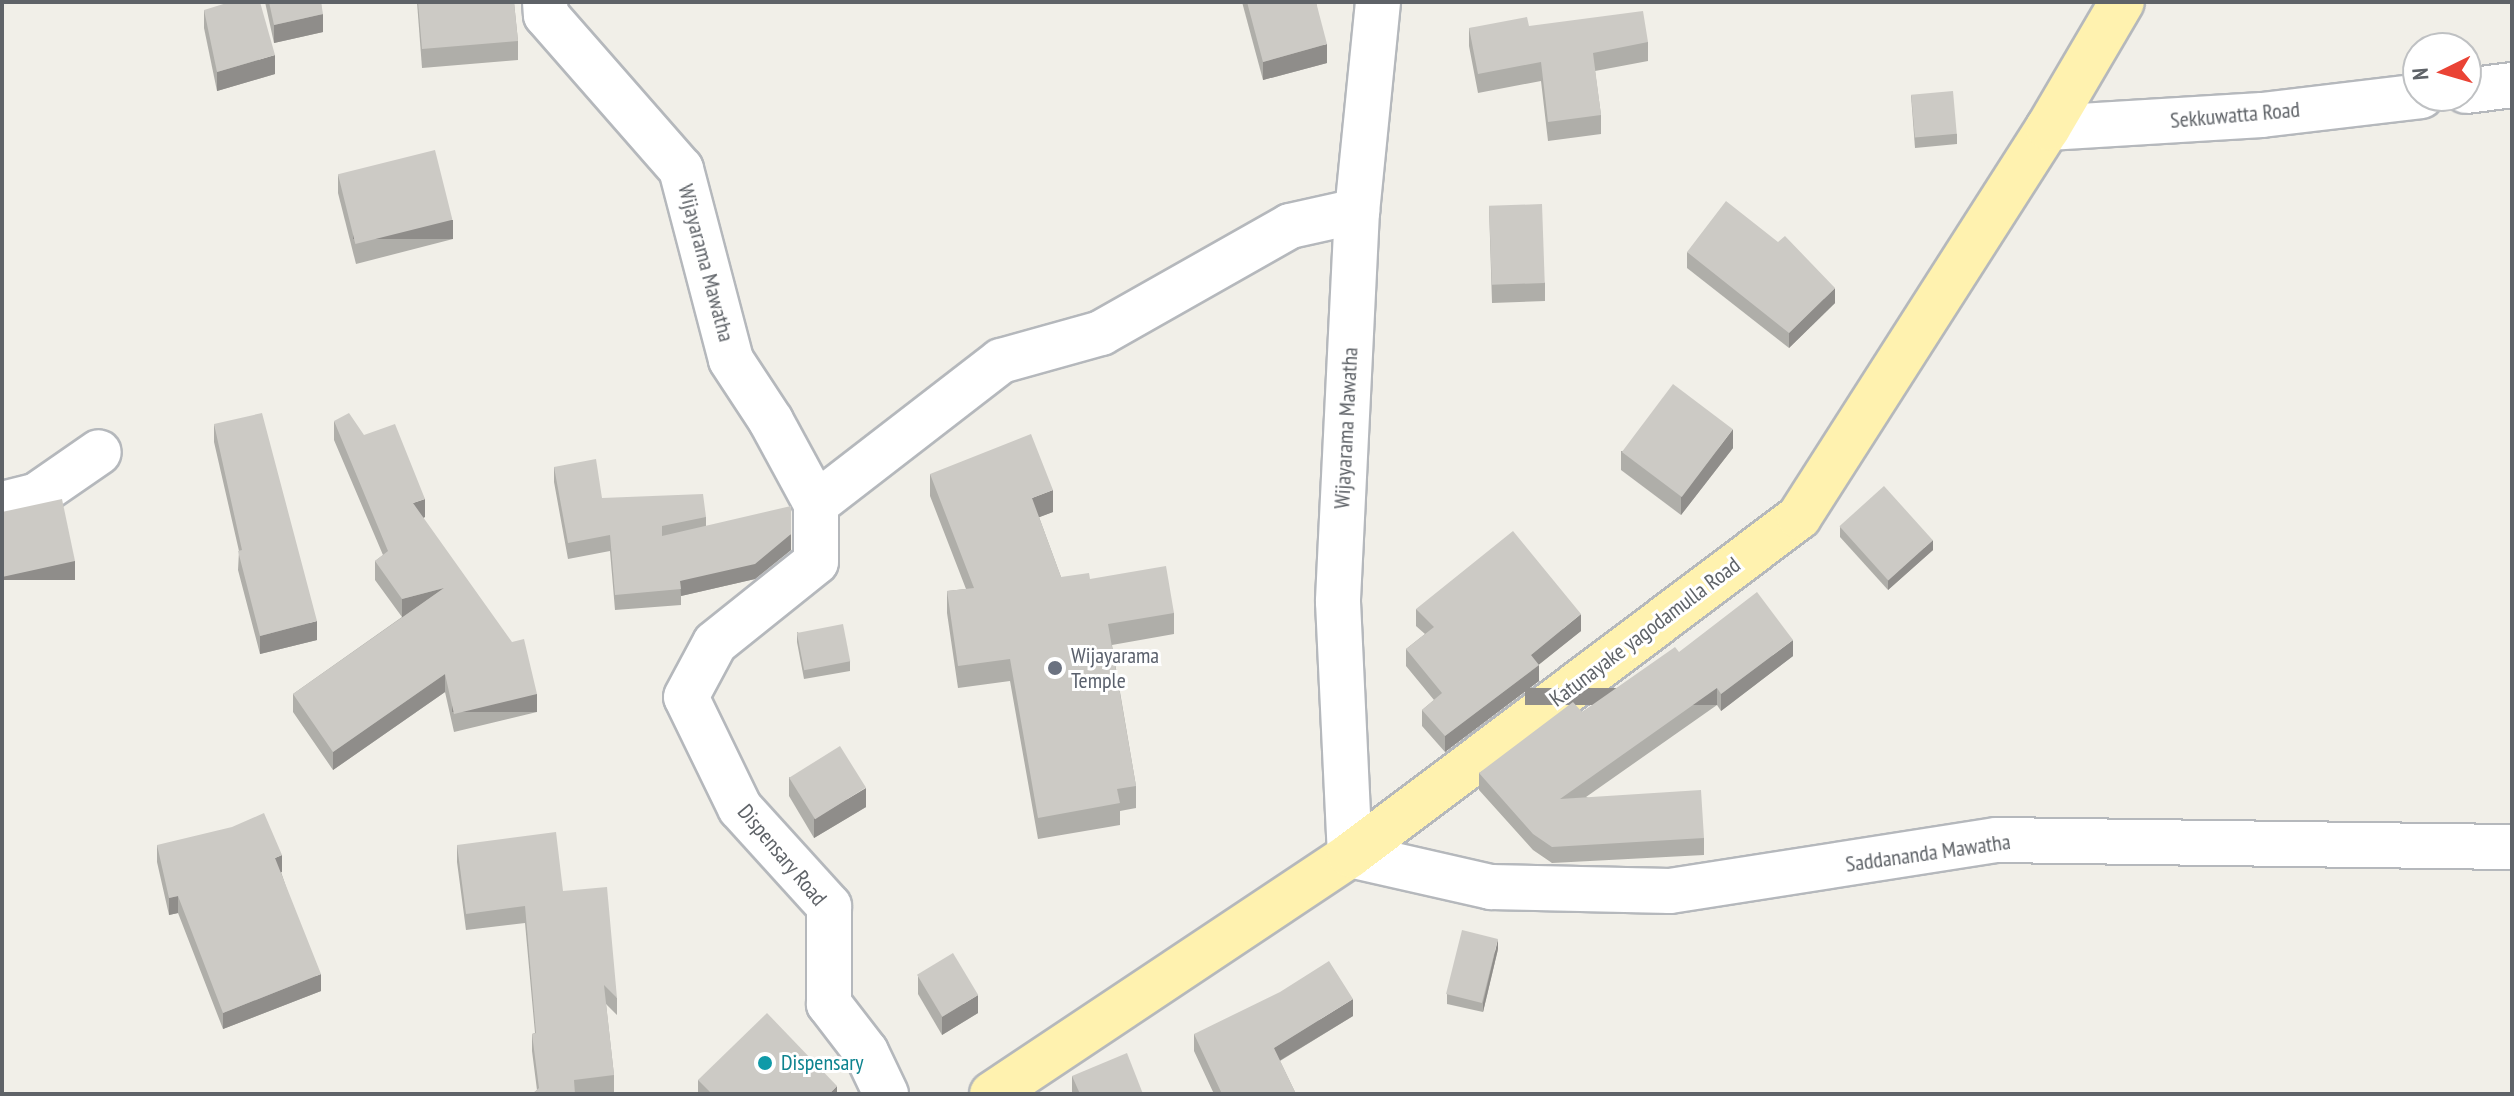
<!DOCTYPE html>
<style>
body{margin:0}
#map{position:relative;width:2514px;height:1096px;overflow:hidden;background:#f1efe8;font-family:"PT Sans Narrow",sans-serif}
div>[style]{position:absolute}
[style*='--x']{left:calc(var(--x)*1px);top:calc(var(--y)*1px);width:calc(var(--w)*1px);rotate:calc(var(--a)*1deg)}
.roads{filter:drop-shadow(2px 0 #b5b8bc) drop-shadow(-2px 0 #b5b8bc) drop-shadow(0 2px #b5b8bc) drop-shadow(0 -2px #b5b8bc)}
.minor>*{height:44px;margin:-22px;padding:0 22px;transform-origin:22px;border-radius:22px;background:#fff}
.major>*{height:44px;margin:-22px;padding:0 22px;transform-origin:22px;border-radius:22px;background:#fff2af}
.wall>*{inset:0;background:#afaea9}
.shaded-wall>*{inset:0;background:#8f8d8a;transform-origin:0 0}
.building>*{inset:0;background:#cccac5;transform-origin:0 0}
.dots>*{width:22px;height:22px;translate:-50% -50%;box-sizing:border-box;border:4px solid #fff;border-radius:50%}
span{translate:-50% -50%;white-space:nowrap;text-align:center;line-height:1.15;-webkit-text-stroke:6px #fff;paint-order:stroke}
.street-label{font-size:22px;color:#5f6368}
.worship-label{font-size:22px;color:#5b616d}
.left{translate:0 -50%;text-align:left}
.culture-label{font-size:22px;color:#0d838f}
.frame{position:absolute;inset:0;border:4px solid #5f6368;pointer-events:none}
.north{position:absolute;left:2402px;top:32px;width:80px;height:80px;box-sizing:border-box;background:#fff;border:2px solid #bfc1c3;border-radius:50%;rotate:265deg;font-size:22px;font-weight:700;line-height:32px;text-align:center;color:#5f6368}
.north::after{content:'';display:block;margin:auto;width:28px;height:36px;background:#ea4335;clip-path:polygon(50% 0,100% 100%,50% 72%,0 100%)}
</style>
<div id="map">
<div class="roads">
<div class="minor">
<div style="--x:545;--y:2;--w:13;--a:86"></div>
<div style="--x:546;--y:15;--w:205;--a:48.8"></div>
<div style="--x:681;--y:169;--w:197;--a:75.3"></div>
<div style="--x:731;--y:360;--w:73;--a:56.7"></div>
<div style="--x:771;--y:421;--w:94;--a:61.5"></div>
<div style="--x:1378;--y:2;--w:210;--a:95.7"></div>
<div style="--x:1357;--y:211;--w:391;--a:92.8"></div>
<div style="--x:1338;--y:602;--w:253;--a:87.3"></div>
<div style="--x:1350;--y:855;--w:145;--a:12.8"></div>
<div style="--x:1491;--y:887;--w:179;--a:1.3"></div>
<div style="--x:1670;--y:891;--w:330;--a:-8.9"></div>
<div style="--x:1996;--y:840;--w:516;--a:0.78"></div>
<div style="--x:2466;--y:91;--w:46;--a:-7.4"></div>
<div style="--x:2048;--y:128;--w:214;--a:-3.5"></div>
<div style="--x:2262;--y:115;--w:160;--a:-6.8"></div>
<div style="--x:2;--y:504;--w:36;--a:-14"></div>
<div style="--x:37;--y:495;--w:75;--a:-34.7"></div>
<div style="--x:886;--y:1094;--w:47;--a:-115.5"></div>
<div style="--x:866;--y:1052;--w:61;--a:-127.6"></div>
<div style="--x:829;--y:1004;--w:98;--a:-90"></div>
<div style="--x:829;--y:906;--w:132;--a:-132.2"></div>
<div style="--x:740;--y:808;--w:123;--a:-115.9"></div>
<div style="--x:686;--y:697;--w:61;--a:-61.8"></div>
<div style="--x:715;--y:643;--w:129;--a:-38.7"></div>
<div style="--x:816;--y:562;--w:58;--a:-90"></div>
<div style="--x:816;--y:504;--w:234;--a:-37.7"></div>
<div style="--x:1001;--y:361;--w:104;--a:-15.6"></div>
<div style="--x:1101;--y:333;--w:217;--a:-29.5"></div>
<div style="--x:1290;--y:226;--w:69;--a:-12.6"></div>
</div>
<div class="major">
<div style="--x:992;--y:1094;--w:430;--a:-33.7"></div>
<div style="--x:1350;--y:855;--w:562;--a:-36.97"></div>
<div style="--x:1799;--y:517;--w:462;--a:-57.4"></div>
<div style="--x:2048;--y:128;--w:146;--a:-59.6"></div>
</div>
</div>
<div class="wall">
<div style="clip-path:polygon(265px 2px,321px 2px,323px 32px,274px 43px)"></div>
<div style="clip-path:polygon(417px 2px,514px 2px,518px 41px,518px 60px,422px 68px)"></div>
<div style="clip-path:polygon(1242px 2px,1316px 2px,1327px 63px,1263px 80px)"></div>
<div style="clip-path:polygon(204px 10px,275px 74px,217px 91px,204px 28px)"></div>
<div style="clip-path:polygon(1529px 26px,1648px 42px,1648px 61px,1595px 71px,1601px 115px,1601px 134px,1548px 141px,1541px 81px,1478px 93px,1469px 46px,1469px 28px)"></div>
<div style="clip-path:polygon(1911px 95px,1957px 134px,1957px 144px,1915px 148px)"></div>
<div style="clip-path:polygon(338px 175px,453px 239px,356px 264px,338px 193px)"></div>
<div style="clip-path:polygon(1489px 206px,1545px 283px,1545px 301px,1492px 303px)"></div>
<div style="clip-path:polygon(1687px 252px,1835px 303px,1789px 348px,1687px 268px)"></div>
<div style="clip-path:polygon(334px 421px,425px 517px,423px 518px,537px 712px,454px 732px,445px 692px,333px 770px,293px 712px,293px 694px,402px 617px,375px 580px,375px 561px,383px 555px,334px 440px)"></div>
<div style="clip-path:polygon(214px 424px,317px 640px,260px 654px,238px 570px,239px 551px,214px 442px)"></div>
<div style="clip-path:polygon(1733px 448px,1681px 515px,1621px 470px,1621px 451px)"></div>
<div style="clip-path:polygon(554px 467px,602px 498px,706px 517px,706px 526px,791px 550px,755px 579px,681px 596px,681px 605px,615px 610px,610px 551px,568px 559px,554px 482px)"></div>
<div style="clip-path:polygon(930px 474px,1053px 512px,1039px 517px,1061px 577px,1090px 579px,1174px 613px,1174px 634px,1112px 645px,1136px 786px,1136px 808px,1120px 811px,1120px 825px,1038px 839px,1010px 681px,958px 688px,947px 613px,947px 591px,966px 589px,930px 496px)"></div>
<div style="clip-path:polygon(1840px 527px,1933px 550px,1888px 590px,1840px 537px)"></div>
<div style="clip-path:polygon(1416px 609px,1581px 631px,1539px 664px,1539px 681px,1445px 752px,1422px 726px,1422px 710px,1434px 700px,1406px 666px,1406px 649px,1425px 634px,1416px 626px)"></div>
<div style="clip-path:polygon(797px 632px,850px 661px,850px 671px,804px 679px,797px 642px)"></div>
<div style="clip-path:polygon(1679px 652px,1793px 656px,1721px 711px,1717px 705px,1586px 797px,1704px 838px,1704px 855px,1552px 863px,1533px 850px,1479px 790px,1479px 773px,1582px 712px)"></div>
<div style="clip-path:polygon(789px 777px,866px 807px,814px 838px,789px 796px)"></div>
<div style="clip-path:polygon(157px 845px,282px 872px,281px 872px,321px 991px,223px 1029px,178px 913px,169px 915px,157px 862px)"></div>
<div style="clip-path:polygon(457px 845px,563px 891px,617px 998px,617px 1015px,606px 1004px,614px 1075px,614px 1092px,597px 1094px,532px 1094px,537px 1090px,532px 1051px,532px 1034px,535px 1033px,525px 923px,466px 930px,457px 862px)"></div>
<div style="clip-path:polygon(1498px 949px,1483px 1012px,1447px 1004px,1447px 994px)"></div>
<div style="clip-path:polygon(918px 976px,978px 1013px,942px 1035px,918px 994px)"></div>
<div style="clip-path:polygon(1353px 1016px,1280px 1061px,1296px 1094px,1214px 1094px,1194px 1051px,1194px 1034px)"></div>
<div style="clip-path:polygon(1072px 1076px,1143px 1094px,1072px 1094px)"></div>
<div style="clip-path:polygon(698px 1080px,837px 1094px,698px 1094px)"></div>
</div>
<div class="shaded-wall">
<div style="clip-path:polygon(323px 14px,323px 32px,274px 43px,274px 25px)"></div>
<div style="clip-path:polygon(1327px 44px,1327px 63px,1263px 80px,1263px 62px)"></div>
<div style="clip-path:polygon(275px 55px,275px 74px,217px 91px,217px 72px)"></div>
<div style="left:453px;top:220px;width:19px;height:100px;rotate:90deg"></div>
<div style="clip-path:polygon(1835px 288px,1835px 303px,1789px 348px,1789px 333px)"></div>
<div style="clip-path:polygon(1733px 429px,1733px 448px,1681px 515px,1681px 497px)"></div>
<div style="clip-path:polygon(1053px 490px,1053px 512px,1032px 520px,1032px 498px)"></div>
<div style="clip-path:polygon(425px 499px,425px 517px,413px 522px,413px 503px)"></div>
<div style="clip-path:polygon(791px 534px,791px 550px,755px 579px,681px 596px,680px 581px)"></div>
<div style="clip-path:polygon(1933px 540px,1933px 550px,1888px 590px,1888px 580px)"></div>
<div style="left:75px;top:561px;width:19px;height:75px;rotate:90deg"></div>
<div style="clip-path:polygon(444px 588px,402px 618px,402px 599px)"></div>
<div style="clip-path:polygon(1581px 614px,1581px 631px,1531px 671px,1531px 655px)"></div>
<div style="clip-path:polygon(317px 621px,317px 640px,260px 654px,260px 636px)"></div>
<div style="clip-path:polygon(1793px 640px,1793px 656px,1721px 711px,1721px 694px)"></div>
<div style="clip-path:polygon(1539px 665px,1539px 681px,1445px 752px,1445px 736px)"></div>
<div style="clip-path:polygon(445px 674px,445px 692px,333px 770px,333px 752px)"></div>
<div style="left:1717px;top:688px;width:17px;height:192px;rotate:90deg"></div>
<div style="left:537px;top:694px;width:18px;height:85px;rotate:90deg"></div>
<div style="clip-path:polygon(866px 788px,866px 807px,814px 838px,814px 819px)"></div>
<div style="clip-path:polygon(282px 855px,282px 872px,275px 875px,275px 858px)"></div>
<div style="clip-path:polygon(178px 896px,178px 913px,169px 915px,169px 898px)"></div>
<div style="clip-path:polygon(1498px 939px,1498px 949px,1483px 1012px,1483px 1003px)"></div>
<div style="clip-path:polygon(321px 974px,321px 991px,223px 1029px,223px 1013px)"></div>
<div style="clip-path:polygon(978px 995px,978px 1013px,942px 1035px,942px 1017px)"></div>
<div style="clip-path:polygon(1353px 999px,1353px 1016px,1274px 1064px,1274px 1048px)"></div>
<div style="clip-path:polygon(837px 1086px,837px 1094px,829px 1094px)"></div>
</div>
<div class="building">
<div style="clip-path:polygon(230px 2px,260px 2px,275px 55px,217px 72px,204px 10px)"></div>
<div style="clip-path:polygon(269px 2px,321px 2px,323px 14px,274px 25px)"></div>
<div style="clip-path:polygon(418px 2px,514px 2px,518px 41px,422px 49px)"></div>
<div style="clip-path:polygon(1247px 2px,1316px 2px,1327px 44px,1263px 62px)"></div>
<div style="clip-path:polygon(1643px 11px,1648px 42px,1593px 53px,1601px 115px,1548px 122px,1541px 62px,1478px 74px,1469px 28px,1527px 17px,1529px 26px)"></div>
<div style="left:1953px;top:91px;width:43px;height:42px;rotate:85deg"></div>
<div style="left:435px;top:150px;width:72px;height:100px;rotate:76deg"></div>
<div style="clip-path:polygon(1726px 201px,1778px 242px,1785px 236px,1835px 288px,1789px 333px,1687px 252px)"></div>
<div style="left:1542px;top:204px;width:79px;height:53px;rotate:88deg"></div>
<div style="left:1673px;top:384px;width:75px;height:85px;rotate:37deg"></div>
<div style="clip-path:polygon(262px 413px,317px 621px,260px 636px,238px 551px,242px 550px,214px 424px)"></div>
<div style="clip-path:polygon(349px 413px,364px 435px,395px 424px,425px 499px,413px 503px,512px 642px,524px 639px,537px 694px,454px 714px,445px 674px,333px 752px,293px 694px,444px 588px,402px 599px,375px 561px,388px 551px,334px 421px)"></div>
<div style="clip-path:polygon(1031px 434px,1053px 490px,1032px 498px,1061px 577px,1089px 573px,1090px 579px,1166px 566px,1174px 613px,1108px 624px,1136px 786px,1117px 789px,1120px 803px,1038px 818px,1010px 659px,958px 666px,947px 591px,974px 588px,930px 474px)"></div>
<div style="clip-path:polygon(596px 459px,602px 498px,703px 494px,706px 517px,662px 526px,662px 536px,791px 506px,791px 534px,755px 564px,680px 581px,681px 589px,615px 595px,610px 535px,568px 543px,554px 467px)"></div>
<div style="left:1884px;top:486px;width:73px;height:60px;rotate:48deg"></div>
<div style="clip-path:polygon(62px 499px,75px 561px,2px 577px,2px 512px)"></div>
<div style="clip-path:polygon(1513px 531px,1581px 614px,1531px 655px,1539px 665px,1445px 736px,1422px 710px,1442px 693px,1406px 649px,1434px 627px,1416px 609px)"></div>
<div style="clip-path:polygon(1757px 592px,1793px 640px,1721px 694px,1717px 688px,1560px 799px,1701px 790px,1704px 838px,1552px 847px,1533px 834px,1479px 773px,1573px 702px,1582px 712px,1675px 647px,1679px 652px)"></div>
<div style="left:843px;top:624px;width:38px;height:47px;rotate:79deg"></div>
<div style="left:840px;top:746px;width:49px;height:60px;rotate:58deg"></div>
<div style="clip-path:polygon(264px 813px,282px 855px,275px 858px,321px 974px,223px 1013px,178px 896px,169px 898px,157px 845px,232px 827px)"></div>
<div style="clip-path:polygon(556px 832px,563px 891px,607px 887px,617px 998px,604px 985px,614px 1075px,574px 1080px,575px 1094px,532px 1094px,539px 1088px,532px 1034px,536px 1033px,525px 906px,466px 914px,457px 845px)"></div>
<div style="left:1462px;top:930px;width:37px;height:66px;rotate:14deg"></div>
<div style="left:953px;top:953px;width:49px;height:42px;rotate:59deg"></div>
<div style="clip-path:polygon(1329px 961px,1353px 999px,1274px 1048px,1296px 1094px,1222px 1094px,1194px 1034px,1280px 992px)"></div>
<div style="clip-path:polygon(767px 1013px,837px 1086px,829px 1094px,712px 1094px,698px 1080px)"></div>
<div style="clip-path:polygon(1127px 1053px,1143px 1094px,1080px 1094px,1072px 1076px)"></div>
</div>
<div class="dots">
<div style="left:1055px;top:668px;background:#6b7280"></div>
<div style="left:765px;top:1063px;background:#0f9aa8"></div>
</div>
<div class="street-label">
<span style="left:2235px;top:115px;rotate:-5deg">Sekkuwatta Road</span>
<span style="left:706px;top:263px;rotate:75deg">Wijayarama Mawatha</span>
<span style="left:1346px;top:428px;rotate:-87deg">Wijayarama Mawatha</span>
<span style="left:1645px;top:632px;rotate:-37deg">Katunayake yagodamulla Road</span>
<span style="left:1928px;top:853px;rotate:-8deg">Saddananda Mawatha</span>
<span style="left:782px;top:855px;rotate:50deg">Dispensary Road</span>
</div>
<div class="worship-label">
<span class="left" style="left:1071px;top:668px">Wijayarama<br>Temple</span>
</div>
<div class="culture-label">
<span class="left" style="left:781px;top:1063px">Dispensary</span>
</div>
<div class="frame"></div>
<div class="north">N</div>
</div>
